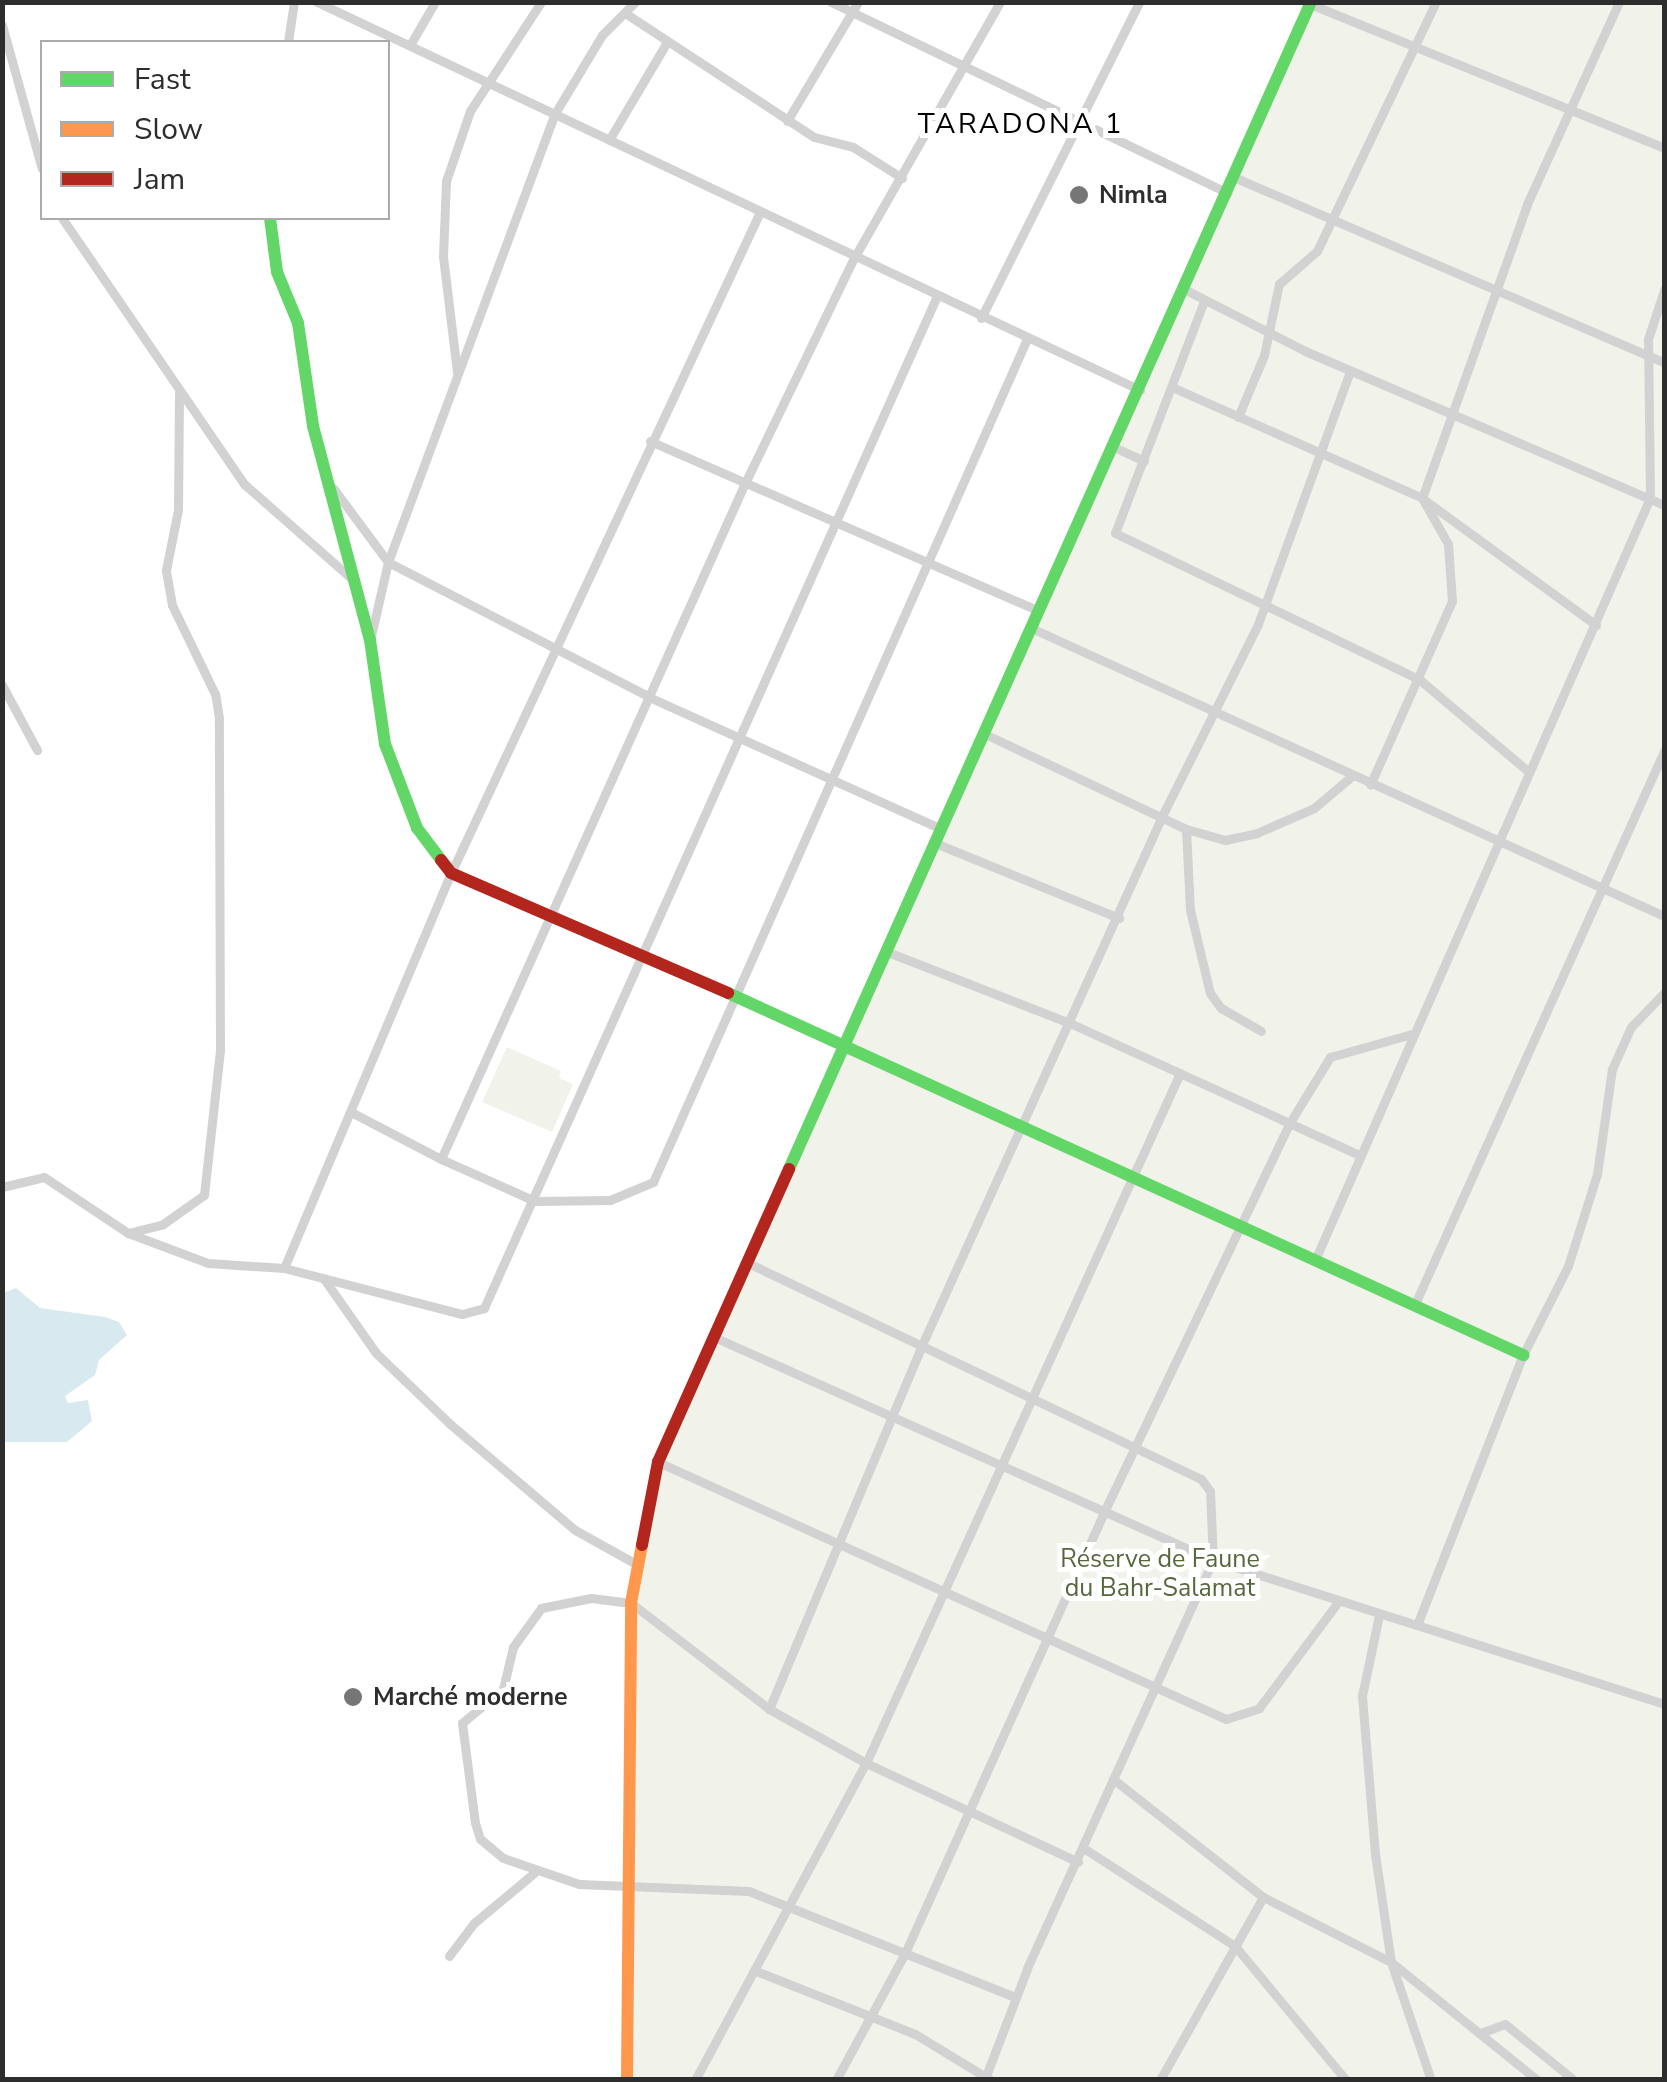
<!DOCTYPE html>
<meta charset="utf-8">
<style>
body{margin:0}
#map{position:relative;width:1667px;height:2082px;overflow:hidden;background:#fff;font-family:"Nunito Sans",sans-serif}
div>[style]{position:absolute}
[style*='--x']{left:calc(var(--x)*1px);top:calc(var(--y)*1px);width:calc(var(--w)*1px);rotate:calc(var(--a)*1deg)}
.green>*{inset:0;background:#f1f3eb}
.water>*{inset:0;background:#d8eaf0}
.street>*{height:9px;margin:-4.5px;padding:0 4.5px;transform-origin:4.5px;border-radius:4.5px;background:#d2d2d2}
.fast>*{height:12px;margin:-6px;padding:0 6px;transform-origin:6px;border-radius:6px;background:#63d668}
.slow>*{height:12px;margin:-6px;padding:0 6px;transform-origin:6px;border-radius:6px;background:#ff974d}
.jam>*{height:12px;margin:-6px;padding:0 6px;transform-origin:6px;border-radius:6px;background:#b3261e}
.dots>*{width:28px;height:28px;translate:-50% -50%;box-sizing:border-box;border:5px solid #fff;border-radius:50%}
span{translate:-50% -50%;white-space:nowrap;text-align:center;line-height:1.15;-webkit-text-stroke:10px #fff;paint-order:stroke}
.poi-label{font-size:25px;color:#2d2d2d;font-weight:700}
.left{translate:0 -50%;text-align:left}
.park-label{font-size:25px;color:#56673c}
.neighbourhood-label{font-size:28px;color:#000;letter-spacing:2.5px}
.frame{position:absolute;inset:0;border:5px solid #2d2d2d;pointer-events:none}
.legend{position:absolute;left:40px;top:40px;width:350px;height:180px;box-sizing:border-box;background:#fff;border:2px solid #ababab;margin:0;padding:12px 18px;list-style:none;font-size:30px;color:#2d2d2d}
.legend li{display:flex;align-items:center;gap:20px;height:50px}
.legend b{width:50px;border:2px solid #ababab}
</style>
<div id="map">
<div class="green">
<div style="clip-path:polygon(1311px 3px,1664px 3px,1664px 2079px,627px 2080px,627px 1705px,648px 1498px)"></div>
<div style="clip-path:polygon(507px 1047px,561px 1071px,559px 1078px,573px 1084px,552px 1132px,482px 1102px)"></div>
</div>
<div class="water">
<div style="clip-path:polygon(16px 1288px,40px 1308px,105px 1317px,119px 1322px,127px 1335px,99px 1360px,95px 1375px,65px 1396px,68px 1403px,88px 1400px,92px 1421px,67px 1442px,3px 1442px,3px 1293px)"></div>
</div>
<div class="street">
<div style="--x:317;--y:2;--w:910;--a:25.24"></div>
<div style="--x:831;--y:2;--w:440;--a:25.7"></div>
<div style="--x:1310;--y:4;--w:382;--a:22.1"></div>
<div style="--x:625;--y:13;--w:226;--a:33.3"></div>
<div style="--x:814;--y:137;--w:40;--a:14.4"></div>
<div style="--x:853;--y:147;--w:58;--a:32.3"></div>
<div style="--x:2;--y:25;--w:149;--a:74.5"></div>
<div style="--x:288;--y:42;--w:40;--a:-81.5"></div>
<div style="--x:410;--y:45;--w:50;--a:-59.8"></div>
<div style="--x:787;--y:121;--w:139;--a:-59.2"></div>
<div style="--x:609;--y:140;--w:114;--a:-59.4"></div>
<div style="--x:1236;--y:178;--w:466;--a:23.3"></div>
<div style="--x:62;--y:218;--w:322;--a:55.6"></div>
<div style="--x:244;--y:484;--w:144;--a:41.3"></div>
<div style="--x:1186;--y:290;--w:134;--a:27.1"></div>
<div style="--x:1305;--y:351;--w:391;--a:23.2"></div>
<div style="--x:1204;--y:301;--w:248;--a:111"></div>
<div style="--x:1115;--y:533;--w:339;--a:25.7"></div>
<div style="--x:1420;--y:680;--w:143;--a:40.2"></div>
<div style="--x:981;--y:318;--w:353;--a:-63.4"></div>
<div style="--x:457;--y:372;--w:117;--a:-96.9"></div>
<div style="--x:443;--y:256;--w:75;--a:-87.7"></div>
<div style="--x:446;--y:181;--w:74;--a:-71.1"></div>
<div style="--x:470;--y:111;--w:130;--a:-56.9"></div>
<div style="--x:1172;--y:387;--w:274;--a:23.9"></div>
<div style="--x:1422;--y:498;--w:53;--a:60.5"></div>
<div style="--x:1448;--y:544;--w:57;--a:86"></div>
<div style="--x:1452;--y:601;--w:201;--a:114"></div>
<div style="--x:1238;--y:417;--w:67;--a:-67.2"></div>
<div style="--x:1264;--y:355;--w:73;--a:-78.1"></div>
<div style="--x:1279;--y:284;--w:50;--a:-41"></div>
<div style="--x:1317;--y:251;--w:276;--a:-64.5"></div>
<div style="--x:650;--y:441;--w:422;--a:23.6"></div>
<div style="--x:1114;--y:447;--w:33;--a:25"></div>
<div style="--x:333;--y:488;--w:92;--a:53.4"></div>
<div style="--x:388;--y:562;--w:294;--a:27.3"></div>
<div style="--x:649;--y:697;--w:320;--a:24.3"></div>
<div style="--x:1596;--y:625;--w:215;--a:-143.9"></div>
<div style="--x:1422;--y:498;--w:312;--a:-70.3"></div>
<div style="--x:1527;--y:204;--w:222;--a:-65.5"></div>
<div style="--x:1029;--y:627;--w:698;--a:24.47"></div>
<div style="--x:371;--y:636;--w:76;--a:-77.1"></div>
<div style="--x:388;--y:562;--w:477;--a:-69.6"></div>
<div style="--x:554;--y:115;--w:93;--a:-59"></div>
<div style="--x:602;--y:35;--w:47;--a:-45"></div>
<div style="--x:2;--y:685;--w:74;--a:61.7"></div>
<div style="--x:985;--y:734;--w:222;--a:25.3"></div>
<div style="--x:1186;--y:829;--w:81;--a:87.2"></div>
<div style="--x:1190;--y:910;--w:85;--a:76.5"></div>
<div style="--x:1210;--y:993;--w:19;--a:54"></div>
<div style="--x:1221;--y:1008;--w:46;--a:29.9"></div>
<div style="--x:1186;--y:829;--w:41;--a:15.8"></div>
<div style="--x:1225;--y:840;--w:33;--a:-12"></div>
<div style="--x:1257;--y:833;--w:62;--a:-23.7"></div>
<div style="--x:1314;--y:808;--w:50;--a:-40.1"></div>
<div style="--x:935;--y:843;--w:199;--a:22.2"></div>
<div style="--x:885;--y:951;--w:201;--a:21.3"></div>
<div style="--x:1072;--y:1024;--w:316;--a:24.5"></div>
<div style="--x:351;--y:1112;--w:102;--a:27.6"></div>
<div style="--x:441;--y:1159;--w:741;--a:-65.79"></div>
<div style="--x:745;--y:483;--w:250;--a:-64.2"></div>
<div style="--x:854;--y:258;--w:295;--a:-60.3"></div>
<div style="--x:441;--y:1159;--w:103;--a:24.1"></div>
<div style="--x:535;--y:1201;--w:75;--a:-0.8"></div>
<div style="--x:610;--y:1200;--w:47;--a:-22.7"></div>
<div style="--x:653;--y:1182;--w:922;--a:-66.08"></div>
<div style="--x:2;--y:1187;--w:43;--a:-13.4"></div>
<div style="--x:44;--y:1177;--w:101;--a:33.7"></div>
<div style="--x:128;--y:1233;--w:85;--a:20.6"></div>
<div style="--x:208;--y:1263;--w:76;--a:3.8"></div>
<div style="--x:284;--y:1268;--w:184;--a:14.5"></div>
<div style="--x:462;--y:1314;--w:23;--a:-15"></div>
<div style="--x:484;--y:1308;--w:1107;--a:-65.89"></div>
<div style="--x:128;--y:1233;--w:36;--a:-14"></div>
<div style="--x:163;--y:1224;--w:50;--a:-35.3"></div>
<div style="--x:204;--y:1195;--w:145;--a:-83.7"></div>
<div style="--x:220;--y:1051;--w:333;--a:-90.2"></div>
<div style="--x:219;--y:718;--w:24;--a:-99"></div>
<div style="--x:215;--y:694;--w:99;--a:-115.8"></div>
<div style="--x:172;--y:605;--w:36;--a:-100"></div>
<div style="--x:166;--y:570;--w:61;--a:-78.7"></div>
<div style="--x:178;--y:510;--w:117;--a:-89.5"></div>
<div style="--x:1315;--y:1260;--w:832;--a:-66.27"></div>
<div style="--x:1650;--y:498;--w:159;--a:-90.7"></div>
<div style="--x:1648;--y:339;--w:52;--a:-71.9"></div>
<div style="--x:746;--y:1262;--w:504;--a:25.5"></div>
<div style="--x:1201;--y:1479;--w:15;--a:53"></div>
<div style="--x:1210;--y:1491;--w:69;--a:87.5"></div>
<div style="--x:1213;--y:1560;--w:449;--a:114.5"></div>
<div style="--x:1027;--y:1969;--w:115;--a:111"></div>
<div style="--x:284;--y:1268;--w:429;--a:-67.1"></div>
<div style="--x:451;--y:873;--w:727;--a:-64.95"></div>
<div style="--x:324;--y:1279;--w:90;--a:54.9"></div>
<div style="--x:376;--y:1353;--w:103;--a:43.8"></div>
<div style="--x:450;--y:1424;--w:164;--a:40.3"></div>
<div style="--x:575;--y:1530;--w:70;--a:29.1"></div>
<div style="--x:1414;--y:1306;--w:609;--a:-65.75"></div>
<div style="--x:714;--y:1337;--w:547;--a:24.08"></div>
<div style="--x:1213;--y:1560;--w:473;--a:17.7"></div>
<div style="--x:658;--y:1462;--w:623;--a:24.35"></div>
<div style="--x:1226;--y:1719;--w:35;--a:-18"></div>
<div style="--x:1259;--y:1708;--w:132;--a:-53.3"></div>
<div style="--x:1379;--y:1615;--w:83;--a:101.9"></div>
<div style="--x:1362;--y:1696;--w:159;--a:85.3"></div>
<div style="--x:1375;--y:1854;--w:109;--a:81.6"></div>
<div style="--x:1391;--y:1962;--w:125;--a:71.3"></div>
<div style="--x:1417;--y:1625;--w:290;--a:-68.6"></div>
<div style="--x:1523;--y:1355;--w:100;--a:-63.2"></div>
<div style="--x:1568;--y:1266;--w:96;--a:-72.5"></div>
<div style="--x:1597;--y:1174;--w:106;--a:-81.9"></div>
<div style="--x:1612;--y:1069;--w:46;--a:-65.7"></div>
<div style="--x:1631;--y:1027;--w:47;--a:-45.9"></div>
<div style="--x:769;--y:1709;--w:393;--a:-67.2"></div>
<div style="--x:921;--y:1347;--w:585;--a:-65.58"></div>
<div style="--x:1163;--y:814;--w:212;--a:-63.4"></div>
<div style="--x:1258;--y:624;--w:269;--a:-70"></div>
<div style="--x:1113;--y:1779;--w:191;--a:38.2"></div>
<div style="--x:1263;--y:1897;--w:144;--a:26.9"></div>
<div style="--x:1391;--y:1962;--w:188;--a:38.9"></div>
<div style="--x:1085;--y:1849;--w:179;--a:32.9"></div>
<div style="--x:1235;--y:1946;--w:174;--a:50.4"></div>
<div style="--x:449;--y:1956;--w:41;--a:-52.9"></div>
<div style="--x:474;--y:1923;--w:78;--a:-39.8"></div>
<div style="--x:756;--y:1971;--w:171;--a:21.6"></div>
<div style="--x:915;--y:2034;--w:87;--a:31.3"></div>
<div style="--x:1015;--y:1997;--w:286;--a:-158.3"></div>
<div style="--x:749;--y:1891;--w:170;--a:-177.6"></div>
<div style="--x:579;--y:1884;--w:80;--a:-161.1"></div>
<div style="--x:503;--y:1858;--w:30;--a:-140"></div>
<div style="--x:480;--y:1839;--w:17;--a:-107"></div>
<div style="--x:475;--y:1823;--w:101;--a:-97.4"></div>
<div style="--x:462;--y:1723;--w:53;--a:-39.7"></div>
<div style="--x:503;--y:1689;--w:43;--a:-76.6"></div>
<div style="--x:513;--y:1647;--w:48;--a:-54.3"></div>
<div style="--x:541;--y:1608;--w:51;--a:-11.3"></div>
<div style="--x:591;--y:1598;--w:40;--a:7.1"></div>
<div style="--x:631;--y:1603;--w:174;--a:37.5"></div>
<div style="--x:769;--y:1709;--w:111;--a:29.1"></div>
<div style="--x:866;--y:1763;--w:234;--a:25"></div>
<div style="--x:1483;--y:2032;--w:23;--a:-20"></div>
<div style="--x:1505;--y:2024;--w:89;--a:39.1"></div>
<div style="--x:695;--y:2080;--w:360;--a:-61.7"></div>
<div style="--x:866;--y:1763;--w:758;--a:-65.53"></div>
<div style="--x:836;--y:2080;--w:145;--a:-61.5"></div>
<div style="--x:905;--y:1953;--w:484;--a:-65.7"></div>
<div style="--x:1104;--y:1512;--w:430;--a:-64.5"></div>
<div style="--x:1289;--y:1124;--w:79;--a:-58.5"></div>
<div style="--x:1330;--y:1057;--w:85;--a:-15.7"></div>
<div style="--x:1160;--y:2080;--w:210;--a:-60.6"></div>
</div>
<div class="fast">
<div style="--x:270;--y:218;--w:54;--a:82.6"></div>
<div style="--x:277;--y:272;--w:55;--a:67.6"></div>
<div style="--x:298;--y:323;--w:104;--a:81.7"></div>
<div style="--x:313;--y:426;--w:221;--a:75.1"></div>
<div style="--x:370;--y:640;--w:105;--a:81.8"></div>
<div style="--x:385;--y:744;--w:90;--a:69.1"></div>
<div style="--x:417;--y:828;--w:40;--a:53"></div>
<div style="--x:728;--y:993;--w:874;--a:24.48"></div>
<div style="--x:789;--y:1169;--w:1278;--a:-65.9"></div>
</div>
<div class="slow">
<div style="--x:627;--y:2080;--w:477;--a:-89.5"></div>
<div style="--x:631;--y:1603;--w:59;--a:-79.3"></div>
</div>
<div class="jam">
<div style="--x:441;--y:860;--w:16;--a:52"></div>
<div style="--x:451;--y:873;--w:302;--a:23.4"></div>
<div style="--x:642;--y:1545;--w:85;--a:-79.1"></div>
<div style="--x:658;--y:1462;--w:321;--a:-65.9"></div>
</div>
<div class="dots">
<div style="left:1079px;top:195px;background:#767676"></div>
<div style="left:353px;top:1697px;background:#767676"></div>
</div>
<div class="poi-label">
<span class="left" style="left:1099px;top:195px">Nimla</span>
<span class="left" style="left:373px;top:1697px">Marché moderne</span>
</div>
<div class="park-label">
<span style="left:1160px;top:1574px">Réserve de Faune<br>du Bahr-Salamat</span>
</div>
<div class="neighbourhood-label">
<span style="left:1021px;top:124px">TARADONA 1</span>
</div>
<div class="frame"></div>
<ul class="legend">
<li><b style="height:12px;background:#63d668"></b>Fast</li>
<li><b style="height:12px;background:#ff974d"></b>Slow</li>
<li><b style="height:12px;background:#b3261e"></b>Jam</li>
</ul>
</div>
